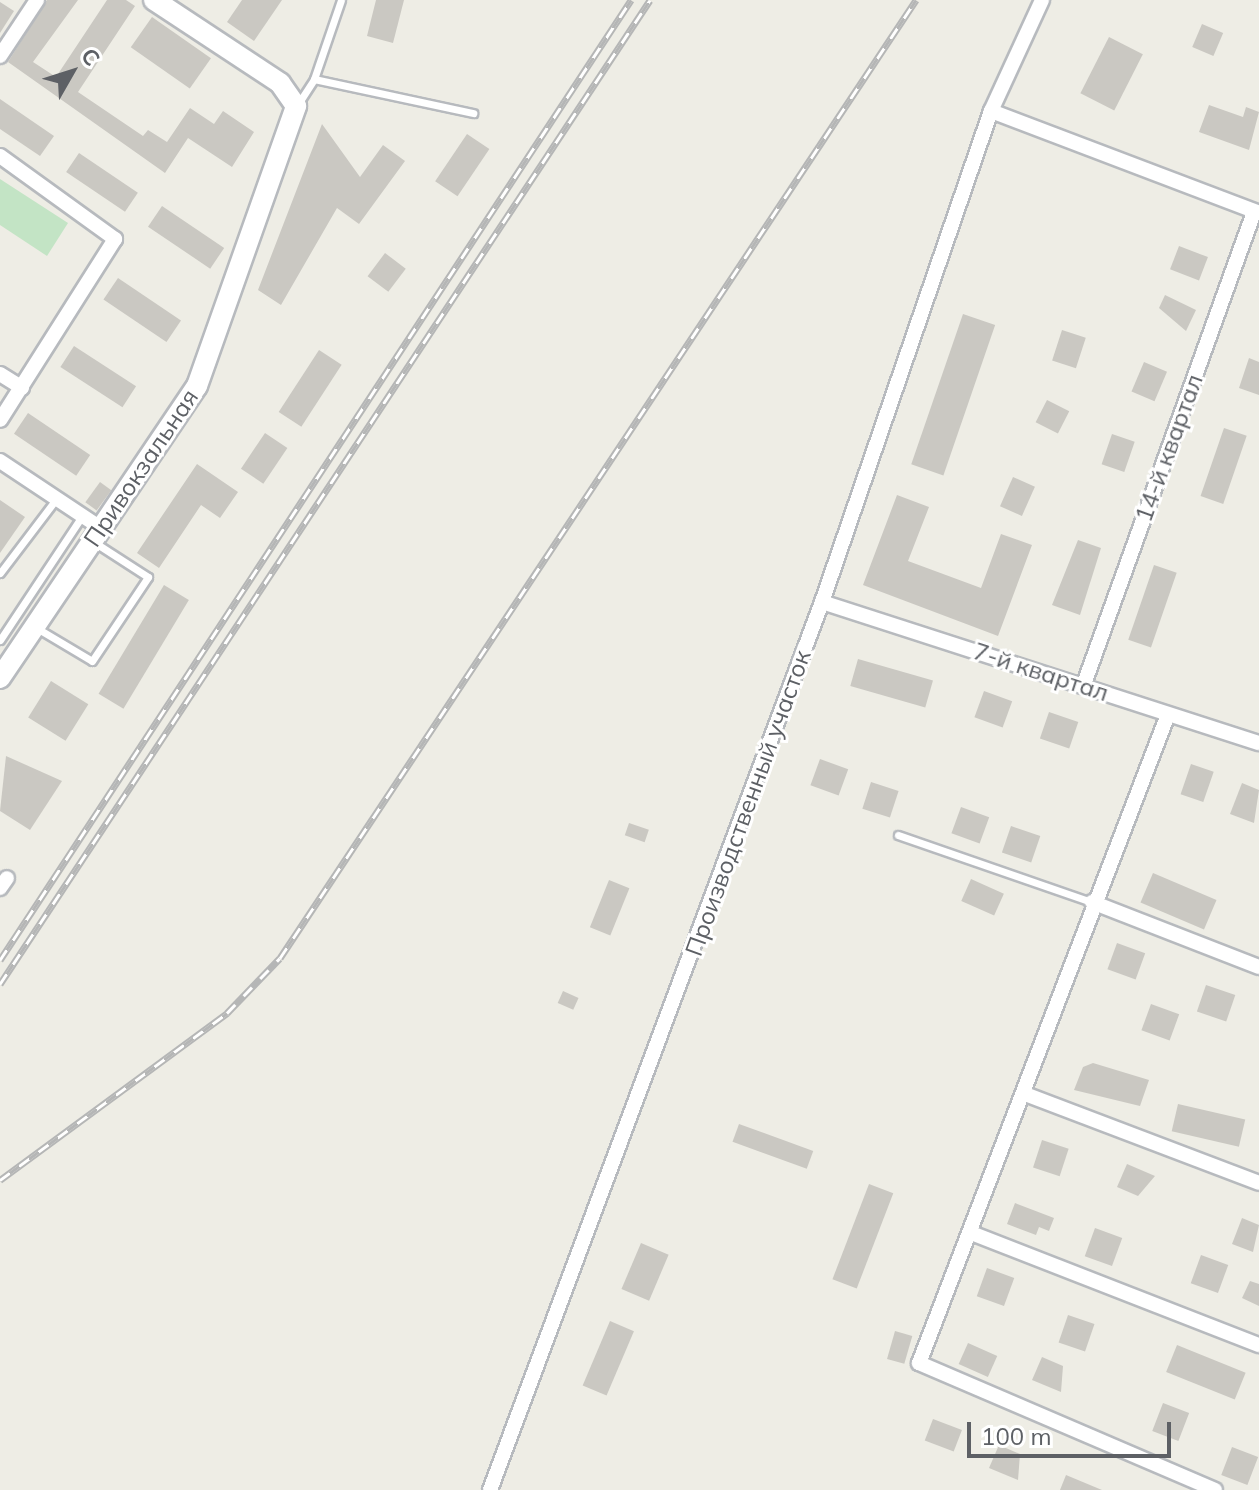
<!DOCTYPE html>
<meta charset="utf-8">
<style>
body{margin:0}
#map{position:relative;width:1259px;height:1490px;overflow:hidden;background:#eeede5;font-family:Mulish,sans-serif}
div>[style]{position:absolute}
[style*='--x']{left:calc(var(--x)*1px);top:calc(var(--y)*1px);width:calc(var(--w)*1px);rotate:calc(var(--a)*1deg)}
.green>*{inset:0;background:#c3e4c5}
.building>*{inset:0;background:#cac8c2;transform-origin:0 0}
.roads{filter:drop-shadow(2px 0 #b7babe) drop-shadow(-2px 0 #b7babe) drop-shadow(0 2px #b7babe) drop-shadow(0 -2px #b7babe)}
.lane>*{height:7px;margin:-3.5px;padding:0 3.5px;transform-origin:3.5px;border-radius:3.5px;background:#fff}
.street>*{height:14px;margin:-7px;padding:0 7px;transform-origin:7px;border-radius:7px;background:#fff}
.secondary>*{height:20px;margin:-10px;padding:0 10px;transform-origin:10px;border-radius:10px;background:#fff}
.rail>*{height:7px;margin-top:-3.5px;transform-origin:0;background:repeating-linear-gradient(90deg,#fff 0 12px,#b5b6b6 0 24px);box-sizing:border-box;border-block:2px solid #b5b6b6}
span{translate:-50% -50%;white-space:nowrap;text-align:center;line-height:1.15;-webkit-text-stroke:6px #fff;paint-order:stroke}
.street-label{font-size:24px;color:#5d6065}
.north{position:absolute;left:32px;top:32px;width:80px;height:80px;-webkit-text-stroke:6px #fff;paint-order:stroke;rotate:51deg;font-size:22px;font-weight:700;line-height:32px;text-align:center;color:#5d6065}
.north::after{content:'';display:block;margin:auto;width:28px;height:36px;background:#5d6065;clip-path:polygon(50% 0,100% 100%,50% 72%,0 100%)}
.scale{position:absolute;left:967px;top:1422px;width:204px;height:36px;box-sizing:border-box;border:4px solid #5d6065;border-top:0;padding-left:10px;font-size:24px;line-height:28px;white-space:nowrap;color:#5d6065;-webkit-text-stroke:6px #fff;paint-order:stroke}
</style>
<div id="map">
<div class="green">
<div style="clip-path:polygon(0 179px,68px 223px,47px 256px,0 225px)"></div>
</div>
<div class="building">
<div style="clip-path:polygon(47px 0,78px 0,33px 62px,56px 77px,107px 0,126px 0,135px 6px,78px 92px,143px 136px,148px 130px,167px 142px,190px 108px,214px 124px,223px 111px,254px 132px,232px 167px,188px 138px,165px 173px,8px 62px)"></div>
<div style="clip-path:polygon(242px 0,282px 0,254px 41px,227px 22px)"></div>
<div style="clip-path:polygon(376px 0,404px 0,393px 43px,367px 36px)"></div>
<div style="clip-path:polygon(0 2px,14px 11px,0 33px)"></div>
<div style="left:152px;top:17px;width:72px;height:37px;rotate:35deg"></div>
<div style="left:1202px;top:24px;width:23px;height:25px;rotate:23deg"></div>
<div style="left:1109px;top:37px;width:38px;height:63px;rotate:27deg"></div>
<div style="clip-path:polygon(0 99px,54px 136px,40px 156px,0 129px)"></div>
<div style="clip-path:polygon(1209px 105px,1243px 117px,1246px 107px,1259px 112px,1249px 150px,1199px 132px)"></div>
<div style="clip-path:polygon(322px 124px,360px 177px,383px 145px,405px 161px,359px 224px,337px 208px,281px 305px,258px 290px)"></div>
<div style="left:467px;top:134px;width:27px;height:57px;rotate:34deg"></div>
<div style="left:79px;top:153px;width:71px;height:23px;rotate:34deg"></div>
<div style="left:162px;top:206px;width:75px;height:25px;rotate:34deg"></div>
<div style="left:1179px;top:246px;width:31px;height:25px;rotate:21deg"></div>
<div style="left:385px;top:253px;width:26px;height:29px;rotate:37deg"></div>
<div style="left:118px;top:278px;width:76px;height:26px;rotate:34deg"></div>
<div style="clip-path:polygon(1165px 295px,1196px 310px,1186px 331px,1159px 308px)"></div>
<div style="left:963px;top:314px;width:34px;height:159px;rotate:19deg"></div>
<div style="left:1062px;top:330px;width:25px;height:32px;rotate:18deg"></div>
<div style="left:74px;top:346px;width:74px;height:25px;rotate:33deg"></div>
<div style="left:319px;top:350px;width:27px;height:74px;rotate:33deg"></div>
<div style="clip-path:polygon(1249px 358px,1259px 362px,1259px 395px,1239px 388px)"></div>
<div style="left:1144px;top:362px;width:25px;height:32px;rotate:23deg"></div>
<div style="left:1047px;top:400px;width:25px;height:25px;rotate:27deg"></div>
<div style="left:28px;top:413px;width:75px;height:25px;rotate:34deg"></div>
<div style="left:1224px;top:428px;width:24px;height:72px;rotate:19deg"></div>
<div style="left:265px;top:433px;width:27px;height:43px;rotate:34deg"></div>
<div style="left:1112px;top:434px;width:24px;height:32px;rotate:19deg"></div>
<div style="clip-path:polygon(197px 464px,238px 492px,220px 518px,201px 505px,159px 568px,137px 553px)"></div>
<div style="left:1013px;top:477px;width:24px;height:32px;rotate:24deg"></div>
<div style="left:100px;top:482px;width:14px;height:25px;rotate:36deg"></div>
<div style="clip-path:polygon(897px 495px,929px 507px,908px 561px,981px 588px,1001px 534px,1032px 545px,998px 636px,863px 585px)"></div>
<div style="clip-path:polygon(0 500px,25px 517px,0 553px)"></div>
<div style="clip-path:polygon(1078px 540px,1101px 548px,1080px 615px,1052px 605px)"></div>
<div style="left:1154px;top:565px;width:24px;height:79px;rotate:19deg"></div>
<div style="left:164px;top:585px;width:29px;height:127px;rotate:31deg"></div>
<div style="left:858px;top:659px;width:78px;height:28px;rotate:16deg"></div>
<div style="left:51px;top:681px;width:44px;height:43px;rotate:32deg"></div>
<div style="left:984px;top:691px;width:30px;height:28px;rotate:20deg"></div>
<div style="left:1049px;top:712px;width:31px;height:28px;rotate:19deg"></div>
<div style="clip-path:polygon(6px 756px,62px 781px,30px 830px,0 811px)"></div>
<div style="left:820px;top:759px;width:30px;height:28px;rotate:20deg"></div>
<div style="left:1191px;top:764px;width:24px;height:32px;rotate:19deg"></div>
<div style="left:871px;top:782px;width:29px;height:28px;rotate:18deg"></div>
<div style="clip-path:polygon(1242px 783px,1259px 790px,1254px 823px,1230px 814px)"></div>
<div style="left:961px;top:807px;width:30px;height:28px;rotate:20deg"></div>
<div style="left:629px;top:823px;width:21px;height:13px;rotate:19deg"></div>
<div style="left:1011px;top:826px;width:31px;height:28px;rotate:19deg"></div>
<div style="left:1153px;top:873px;width:69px;height:32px;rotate:23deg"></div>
<div style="left:971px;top:879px;width:36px;height:24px;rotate:24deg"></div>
<div style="left:609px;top:880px;width:22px;height:51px;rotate:22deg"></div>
<div style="left:1117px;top:943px;width:30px;height:28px;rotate:20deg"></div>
<div style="left:1206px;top:985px;width:31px;height:28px;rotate:19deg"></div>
<div style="left:563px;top:991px;width:17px;height:13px;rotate:24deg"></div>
<div style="left:1151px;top:1004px;width:30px;height:28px;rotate:20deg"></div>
<div style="clip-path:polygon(1093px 1063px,1149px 1080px,1140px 1106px,1074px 1090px,1083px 1067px)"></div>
<div style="left:1178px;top:1104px;width:69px;height:28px;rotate:13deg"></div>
<div style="left:739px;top:1124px;width:79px;height:19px;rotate:20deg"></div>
<div style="left:1042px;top:1140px;width:28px;height:29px;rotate:18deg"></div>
<div style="clip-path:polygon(1127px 1164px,1155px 1176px,1138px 1196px,1117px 1187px)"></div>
<div style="left:869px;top:1184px;width:26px;height:102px;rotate:21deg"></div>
<div style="clip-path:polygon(1015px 1203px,1054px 1218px,1049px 1231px,1039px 1227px,1036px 1235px,1007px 1224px)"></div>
<div style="clip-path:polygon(1242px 1218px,1259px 1225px,1253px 1252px,1232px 1244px)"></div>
<div style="left:1095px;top:1228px;width:29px;height:30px;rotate:20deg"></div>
<div style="left:641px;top:1243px;width:30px;height:50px;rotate:23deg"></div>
<div style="left:1201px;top:1255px;width:29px;height:30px;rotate:20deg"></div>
<div style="left:987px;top:1268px;width:29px;height:30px;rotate:20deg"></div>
<div style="clip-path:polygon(1250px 1281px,1259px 1284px,1259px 1306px,1242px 1298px)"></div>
<div style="left:1068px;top:1315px;width:28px;height:29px;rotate:19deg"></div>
<div style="left:610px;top:1321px;width:26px;height:70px;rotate:23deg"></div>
<div style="left:895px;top:1331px;width:18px;height:29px;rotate:16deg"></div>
<div style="left:968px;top:1343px;width:32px;height:23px;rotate:24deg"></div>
<div style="left:1177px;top:1345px;width:74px;height:29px;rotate:22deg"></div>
<div style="clip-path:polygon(1042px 1357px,1063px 1366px,1061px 1392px,1032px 1380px)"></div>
<div style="left:1163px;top:1403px;width:28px;height:30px;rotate:21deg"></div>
<div style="left:933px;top:1419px;width:31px;height:23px;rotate:21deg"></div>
<div style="clip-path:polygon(999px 1445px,1020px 1454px,1018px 1480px,989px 1468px)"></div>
<div style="left:1232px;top:1447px;width:28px;height:30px;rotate:21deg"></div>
<div style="clip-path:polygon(1066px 1475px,1102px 1490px,1060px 1490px)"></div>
</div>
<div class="roads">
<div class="lane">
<div style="--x:314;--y:79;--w:163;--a:12.1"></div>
<div style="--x:298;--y:104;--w:30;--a:-57"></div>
<div style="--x:314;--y:79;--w:83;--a:-71.1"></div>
<div style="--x:0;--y:573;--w:94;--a:-52.8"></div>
<div style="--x:35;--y:627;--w:66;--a:30.8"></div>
<div style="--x:92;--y:661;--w:101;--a:-56.3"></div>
<div style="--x:148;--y:577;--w:64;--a:-147.1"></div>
<div style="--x:0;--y:640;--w:149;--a:-56.5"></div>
<div style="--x:898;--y:835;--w:205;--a:19.1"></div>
</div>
<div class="street">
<div style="--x:0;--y:56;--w:67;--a:-56.5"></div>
<div style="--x:991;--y:111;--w:287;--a:20.8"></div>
<div style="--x:0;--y:156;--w:142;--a:35.8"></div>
<div style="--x:115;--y:239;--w:214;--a:122.4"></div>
<div style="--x:0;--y:374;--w:26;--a:32"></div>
<div style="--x:0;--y:461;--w:121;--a:33.6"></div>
<div style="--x:822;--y:602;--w:459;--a:17.9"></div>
<div style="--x:1084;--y:684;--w:502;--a:-70.19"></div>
<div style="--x:1167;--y:717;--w:692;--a:111"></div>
<div style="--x:919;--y:1363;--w:322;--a:23.2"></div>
<div style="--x:0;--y:888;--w:12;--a:-55"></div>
<div style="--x:1092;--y:902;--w:179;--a:21.3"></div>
<div style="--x:1025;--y:1094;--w:250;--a:20.8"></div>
<div style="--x:974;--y:1234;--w:306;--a:21.3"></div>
<div style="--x:490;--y:1490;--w:948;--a:-69.5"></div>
<div style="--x:822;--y:602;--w:519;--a:-71.01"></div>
<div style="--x:991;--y:111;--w:122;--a:-65.3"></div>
</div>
<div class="secondary">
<div style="--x:0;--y:678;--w:352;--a:-56"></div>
<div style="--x:197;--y:386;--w:297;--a:-70.5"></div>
<div style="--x:296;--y:106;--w:28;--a:-125"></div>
<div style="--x:280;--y:83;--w:151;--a:-146.6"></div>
</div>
</div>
<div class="rail">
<div style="--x:0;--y:960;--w:1149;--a:-56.68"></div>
<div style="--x:0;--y:984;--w:1179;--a:-56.55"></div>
<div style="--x:0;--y:1180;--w:282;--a:-36.3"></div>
<div style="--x:227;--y:1013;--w:76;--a:-46.1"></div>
<div style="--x:280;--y:958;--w:1150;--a:-56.42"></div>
</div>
<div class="street-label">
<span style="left:1169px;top:448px;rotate:-70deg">14-й квартал</span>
<span style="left:141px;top:468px;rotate:-56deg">Привокзальная</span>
<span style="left:1041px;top:672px;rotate:18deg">7-й квартал</span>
<span style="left:748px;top:803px;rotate:-70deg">Производственный участок</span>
</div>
<div class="north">С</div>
<div class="scale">100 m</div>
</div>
